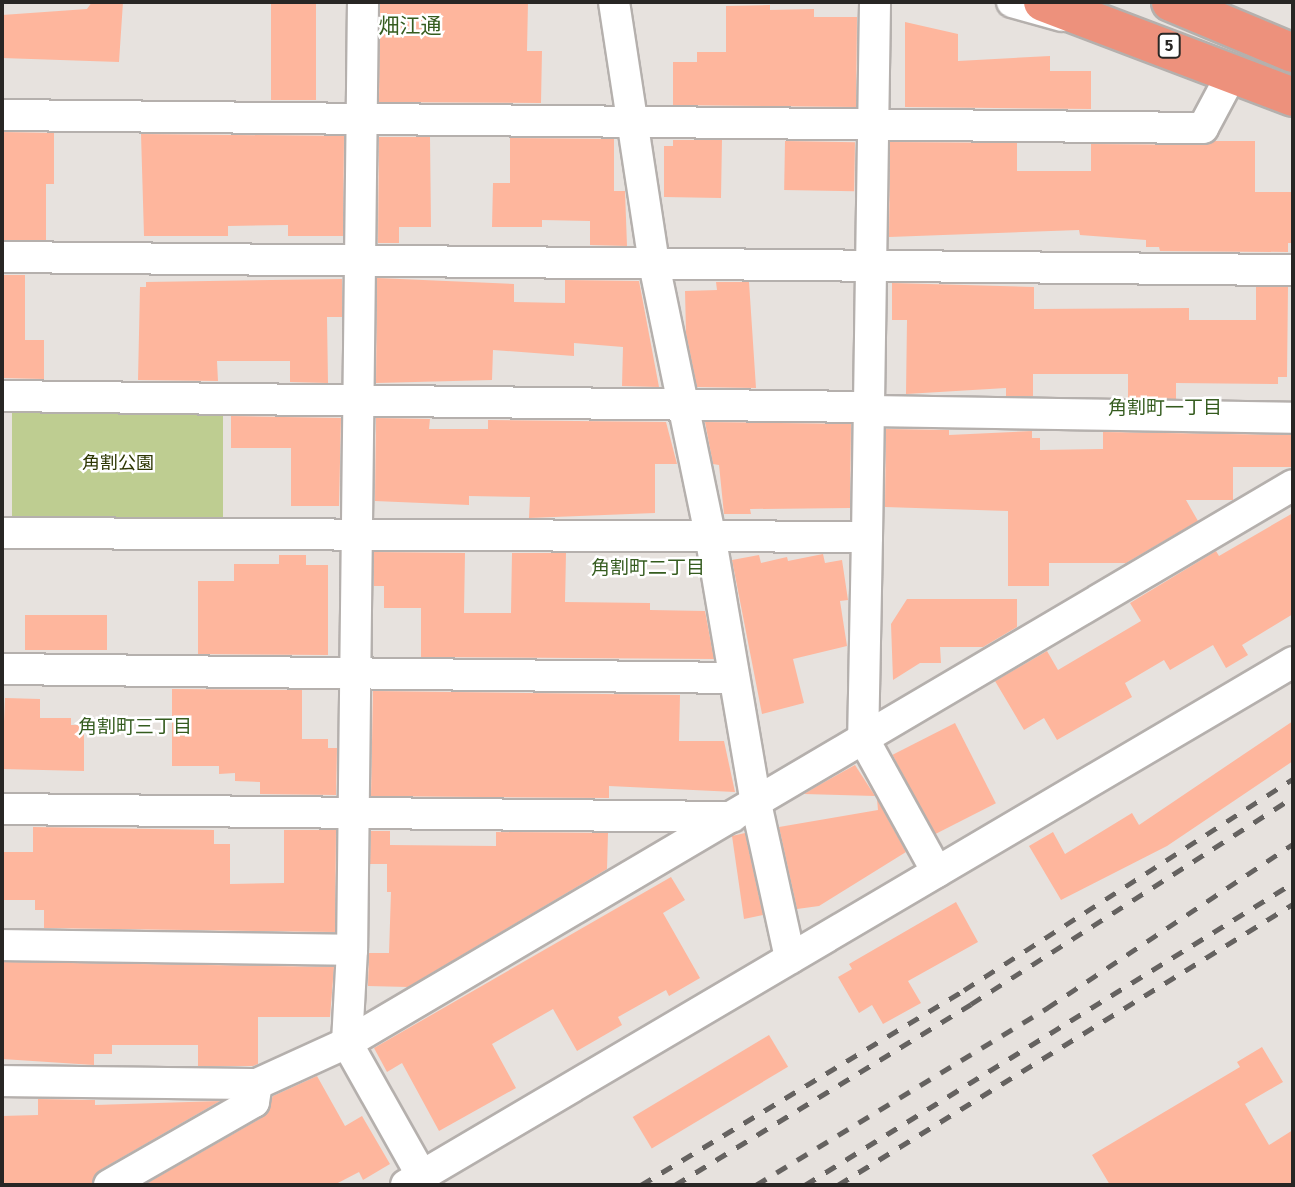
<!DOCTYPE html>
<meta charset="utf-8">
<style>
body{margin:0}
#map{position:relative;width:1295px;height:1187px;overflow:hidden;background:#e7e2de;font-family:"Fira Sans","Noto Sans JP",sans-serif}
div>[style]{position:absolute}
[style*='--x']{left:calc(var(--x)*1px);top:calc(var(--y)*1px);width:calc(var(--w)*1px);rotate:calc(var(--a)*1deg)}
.green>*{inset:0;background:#becd91;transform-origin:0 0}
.building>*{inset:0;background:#feb69d;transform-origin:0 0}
.roads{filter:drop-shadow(2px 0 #b5b0ad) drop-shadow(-2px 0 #b5b0ad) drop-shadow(0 2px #b5b0ad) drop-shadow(0 -2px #b5b0ad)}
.minor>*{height:30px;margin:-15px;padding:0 15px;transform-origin:15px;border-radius:15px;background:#fff}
.highway>*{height:38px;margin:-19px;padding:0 19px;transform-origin:19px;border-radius:19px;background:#ed917c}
.rail>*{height:5px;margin-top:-2.5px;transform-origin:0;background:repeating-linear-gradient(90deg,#656260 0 12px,transparent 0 24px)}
span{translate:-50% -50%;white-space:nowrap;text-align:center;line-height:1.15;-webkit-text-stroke:5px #fff;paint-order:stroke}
.shield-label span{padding:2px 5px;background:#fff;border:2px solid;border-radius:5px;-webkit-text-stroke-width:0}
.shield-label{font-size:16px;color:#282624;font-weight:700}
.park-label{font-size:18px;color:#2d3602}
.neighbourhood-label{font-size:19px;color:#355c1f}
.quarter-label{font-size:21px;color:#355c1f}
.frame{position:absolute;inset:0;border:4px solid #282624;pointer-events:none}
</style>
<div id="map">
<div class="green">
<div style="left:12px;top:403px;width:211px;height:118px"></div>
</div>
<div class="building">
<div style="clip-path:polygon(92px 2px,123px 2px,119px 62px,2px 58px,2px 15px,87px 9px)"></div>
<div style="left:271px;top:2px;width:45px;height:98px"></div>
<div style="clip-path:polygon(380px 2px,528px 2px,527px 51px,542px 51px,541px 103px,379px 102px)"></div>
<div style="clip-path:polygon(770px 5px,770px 10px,814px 9px,814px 17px,857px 17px,856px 107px,673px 105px,673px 62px,697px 62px,697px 52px,726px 52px,726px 6px)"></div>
<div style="clip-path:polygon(905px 22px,958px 34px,958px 61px,1050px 56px,1050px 71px,1091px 71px,1091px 109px,905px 107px)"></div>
<div style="clip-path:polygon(2px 132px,54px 133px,54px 184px,46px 184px,46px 240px,2px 240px)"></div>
<div style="clip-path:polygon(141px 134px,344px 136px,343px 236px,288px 236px,288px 225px,228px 226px,228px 236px,144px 236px)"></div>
<div style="clip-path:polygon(379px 137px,430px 137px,431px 227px,399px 227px,399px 243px,378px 243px)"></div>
<div style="clip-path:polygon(510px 138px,614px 139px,614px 191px,625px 191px,627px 246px,590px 245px,590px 221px,542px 220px,542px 227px,492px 227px,493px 183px,510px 183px)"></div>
<div style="clip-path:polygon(673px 140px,722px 140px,721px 198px,664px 197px,664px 146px,673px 146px)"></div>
<div style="left:785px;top:141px;width:70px;height:49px;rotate:1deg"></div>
<div style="clip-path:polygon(1214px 141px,1255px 141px,1255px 192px,1293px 192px,1293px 243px,1288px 243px,1288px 252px,1160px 251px,1159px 247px,1146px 247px,1146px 240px,1080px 235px,1079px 230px,889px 237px,890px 142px,1017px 143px,1017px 171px,1091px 171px,1091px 144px,1203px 145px)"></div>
<div style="clip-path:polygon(2px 275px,25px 275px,25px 340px,44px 340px,44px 379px,2px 378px)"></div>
<div style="clip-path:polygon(377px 278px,514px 284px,514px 302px,565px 303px,565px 280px,639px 281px,659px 387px,622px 386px,623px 347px,574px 343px,574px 356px,493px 350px,492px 380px,376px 383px)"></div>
<div style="clip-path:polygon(342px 279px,342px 317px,327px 317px,328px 383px,290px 382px,290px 361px,217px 361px,218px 381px,138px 380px,140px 287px,146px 287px,146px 282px)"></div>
<div style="clip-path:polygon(716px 282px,749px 282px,756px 388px,697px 387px,686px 333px,685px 291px,717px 290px)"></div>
<div style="clip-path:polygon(892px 283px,1034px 287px,1034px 309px,1189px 308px,1189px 320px,1256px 320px,1256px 287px,1288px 287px,1287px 377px,1278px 377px,1278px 384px,1176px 383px,1176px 399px,1128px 398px,1128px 374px,1033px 374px,1033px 396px,1006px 396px,1006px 388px,906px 394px,907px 320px,892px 320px)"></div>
<div style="clip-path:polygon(231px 416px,341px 418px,339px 506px,291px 506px,291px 448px,231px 448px)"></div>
<div style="clip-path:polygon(376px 418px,430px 419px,429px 429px,488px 429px,488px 420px,666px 422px,677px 464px,655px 464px,655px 513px,529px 518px,530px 497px,469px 496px,469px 505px,375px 501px)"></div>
<div style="clip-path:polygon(705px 422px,851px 424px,850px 508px,750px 509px,751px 514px,724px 514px,719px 465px,713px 464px)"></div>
<div style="clip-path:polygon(886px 429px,949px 430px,949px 435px,1032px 431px,1032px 438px,1040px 438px,1040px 450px,1103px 449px,1103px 432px,1293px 435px,1293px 467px,1233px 467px,1233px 500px,1186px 500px,1198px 521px,1126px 563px,1049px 563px,1049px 586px,1008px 586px,1008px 511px,885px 507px)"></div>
<div style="clip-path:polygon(1293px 513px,1293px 614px,1242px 645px,1248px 655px,1226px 668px,1213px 645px,1170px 670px,1164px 660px,1125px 683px,1132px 697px,1057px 740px,1044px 718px,1024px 730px,995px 681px,1047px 651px,1058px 670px,1141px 621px,1130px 603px,1216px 551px,1219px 556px)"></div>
<div style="clip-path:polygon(374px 552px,465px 553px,464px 613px,511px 613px,512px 553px,566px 553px,565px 602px,650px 603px,650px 610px,705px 611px,714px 659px,421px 657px,421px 608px,384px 608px,384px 586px,374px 586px)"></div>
<div style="clip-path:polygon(823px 554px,825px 563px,842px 560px,848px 600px,840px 601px,847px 646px,793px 659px,804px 703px,762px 714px,732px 560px,759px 555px,761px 563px,787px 557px,788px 561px)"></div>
<div style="clip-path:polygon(279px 555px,306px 555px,306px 565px,328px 565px,328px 655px,198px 654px,198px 581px,234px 581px,234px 564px,279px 564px)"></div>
<div style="clip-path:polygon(907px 599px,1017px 599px,1017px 627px,983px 647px,940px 647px,941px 663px,920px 663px,893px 680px,891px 624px)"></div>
<div style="left:25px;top:615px;width:82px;height:35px"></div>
<div style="clip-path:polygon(172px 689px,302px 690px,302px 739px,328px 739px,328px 748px,337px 748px,336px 795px,260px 794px,260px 782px,235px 781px,235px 773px,219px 774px,219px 766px,172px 766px)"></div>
<div style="clip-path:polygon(373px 691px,680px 695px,679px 741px,724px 741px,735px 792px,609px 786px,609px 798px,371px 796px)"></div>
<div style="clip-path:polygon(5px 698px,40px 699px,40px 718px,71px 718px,71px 725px,84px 725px,84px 771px,2px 769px)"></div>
<div style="clip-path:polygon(1293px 721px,1293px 761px,1167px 846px,1061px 900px,1029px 846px,1053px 832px,1065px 854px,1132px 813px,1139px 825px)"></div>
<div style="left:955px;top:723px;width:90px;height:70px;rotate:63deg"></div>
<div style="clip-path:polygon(855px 765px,875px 796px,804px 794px,819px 785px)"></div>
<div style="clip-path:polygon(877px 799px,906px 852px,819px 906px,797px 909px,779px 827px,878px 810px)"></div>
<div style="clip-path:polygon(33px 827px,214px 830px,214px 844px,230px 844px,230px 884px,284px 883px,284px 830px,336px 830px,335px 932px,44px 928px,44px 910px,35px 910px,35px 900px,2px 900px,2px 852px,33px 852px)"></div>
<div style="clip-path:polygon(371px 831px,390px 831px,390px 845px,496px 846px,496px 832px,608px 833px,607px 869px,408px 987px,368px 986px,369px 953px,389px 953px,391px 892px,387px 892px,387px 864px,370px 864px)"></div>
<div style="clip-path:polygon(745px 833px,763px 915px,744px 919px,732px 836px)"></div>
<div style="clip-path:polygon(671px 877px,685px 900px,663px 913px,700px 978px,669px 996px,666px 990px,618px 1017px,622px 1025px,577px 1051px,553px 1009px,492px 1044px,516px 1088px,439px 1131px,402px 1063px,387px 1072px,374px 1048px)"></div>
<div style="clip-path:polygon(956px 902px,978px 942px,908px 981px,921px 1003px,883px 1024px,872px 1005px,859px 1013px,838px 977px,852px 969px,849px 964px)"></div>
<div style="clip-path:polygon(2px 962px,334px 967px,330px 1017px,258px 1017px,258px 1064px,253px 1066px,198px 1066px,198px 1045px,112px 1045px,112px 1054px,94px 1054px,94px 1065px,2px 1059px)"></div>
<div style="left:769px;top:1035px;width:37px;height:159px;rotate:59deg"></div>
<div style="clip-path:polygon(1262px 1047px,1283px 1082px,1245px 1104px,1269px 1145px,1293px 1130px,1293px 1185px,1110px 1185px,1092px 1155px,1240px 1067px,1237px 1062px)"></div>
<div style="clip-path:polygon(317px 1076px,345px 1126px,362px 1116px,390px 1164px,363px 1180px,359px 1172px,334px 1185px,144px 1185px,263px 1117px,273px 1096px)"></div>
<div style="clip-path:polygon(38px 1099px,95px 1100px,95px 1105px,220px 1101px,100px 1170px,92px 1185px,2px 1185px,2px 1116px,38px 1115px)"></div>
</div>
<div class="roads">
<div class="minor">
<div style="--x:363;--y:2;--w:948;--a:90.66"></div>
<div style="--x:352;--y:950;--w:93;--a:93.1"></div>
<div style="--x:347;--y:1043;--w:153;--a:60.6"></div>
<div style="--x:614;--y:2;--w:265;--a:81.3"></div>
<div style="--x:654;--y:264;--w:282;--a:78.3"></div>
<div style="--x:711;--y:540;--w:267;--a:80.3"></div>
<div style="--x:756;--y:803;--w:159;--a:77.6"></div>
<div style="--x:1012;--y:2;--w:52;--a:15.6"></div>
<div style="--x:2;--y:115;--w:1201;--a:0.62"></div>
<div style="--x:1203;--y:128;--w:51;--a:-61.9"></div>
<div style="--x:2;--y:257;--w:1291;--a:0.58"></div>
<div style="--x:2;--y:396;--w:869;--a:0.73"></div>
<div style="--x:870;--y:411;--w:423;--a:0.9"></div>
<div style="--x:2;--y:533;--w:865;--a:0.26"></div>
<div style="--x:867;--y:537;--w:201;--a:91.1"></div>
<div style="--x:863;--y:738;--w:153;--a:61.1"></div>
<div style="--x:867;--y:537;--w:535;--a:-89.14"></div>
<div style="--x:2;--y:669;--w:732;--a:0.7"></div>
<div style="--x:2;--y:809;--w:730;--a:0.63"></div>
<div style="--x:2;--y:945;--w:350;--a:0.8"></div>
<div style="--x:2;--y:1081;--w:255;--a:0.7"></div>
<div style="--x:257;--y:1084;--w:99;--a:-24.5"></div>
<div style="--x:347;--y:1043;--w:1098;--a:-30.53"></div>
<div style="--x:109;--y:1185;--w:167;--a:-29.8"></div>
<div style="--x:254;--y:1102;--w:18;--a:-81"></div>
<div style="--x:406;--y:1185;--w:1030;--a:-30.52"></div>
</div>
<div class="highway">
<div style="--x:1043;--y:2;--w:267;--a:20.8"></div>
<div style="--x:1171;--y:2;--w:132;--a:22.7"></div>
</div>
</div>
<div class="rail">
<div style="--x:641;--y:1185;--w:377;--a:-31.1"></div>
<div style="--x:964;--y:990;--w:391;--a:-32.7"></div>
<div style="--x:675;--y:1185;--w:347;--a:-31.4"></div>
<div style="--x:971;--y:1004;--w:383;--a:-32.7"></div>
<div style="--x:756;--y:1185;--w:341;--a:-31.3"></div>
<div style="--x:1047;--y:1008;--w:296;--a:-33.7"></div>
<div style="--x:805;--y:1185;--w:574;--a:-31.75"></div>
<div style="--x:838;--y:1185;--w:535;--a:-31.7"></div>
</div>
<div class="shield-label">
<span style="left:1169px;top:46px">5</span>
</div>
<div class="park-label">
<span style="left:118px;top:463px">角割公園</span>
</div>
<div class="neighbourhood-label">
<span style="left:1165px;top:408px">角割町一丁目</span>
<span style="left:648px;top:568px">角割町二丁目</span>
<span style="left:135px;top:727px">角割町三丁目</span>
</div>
<div class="quarter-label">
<span style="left:410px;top:26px">畑江通</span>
</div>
<div class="frame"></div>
</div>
